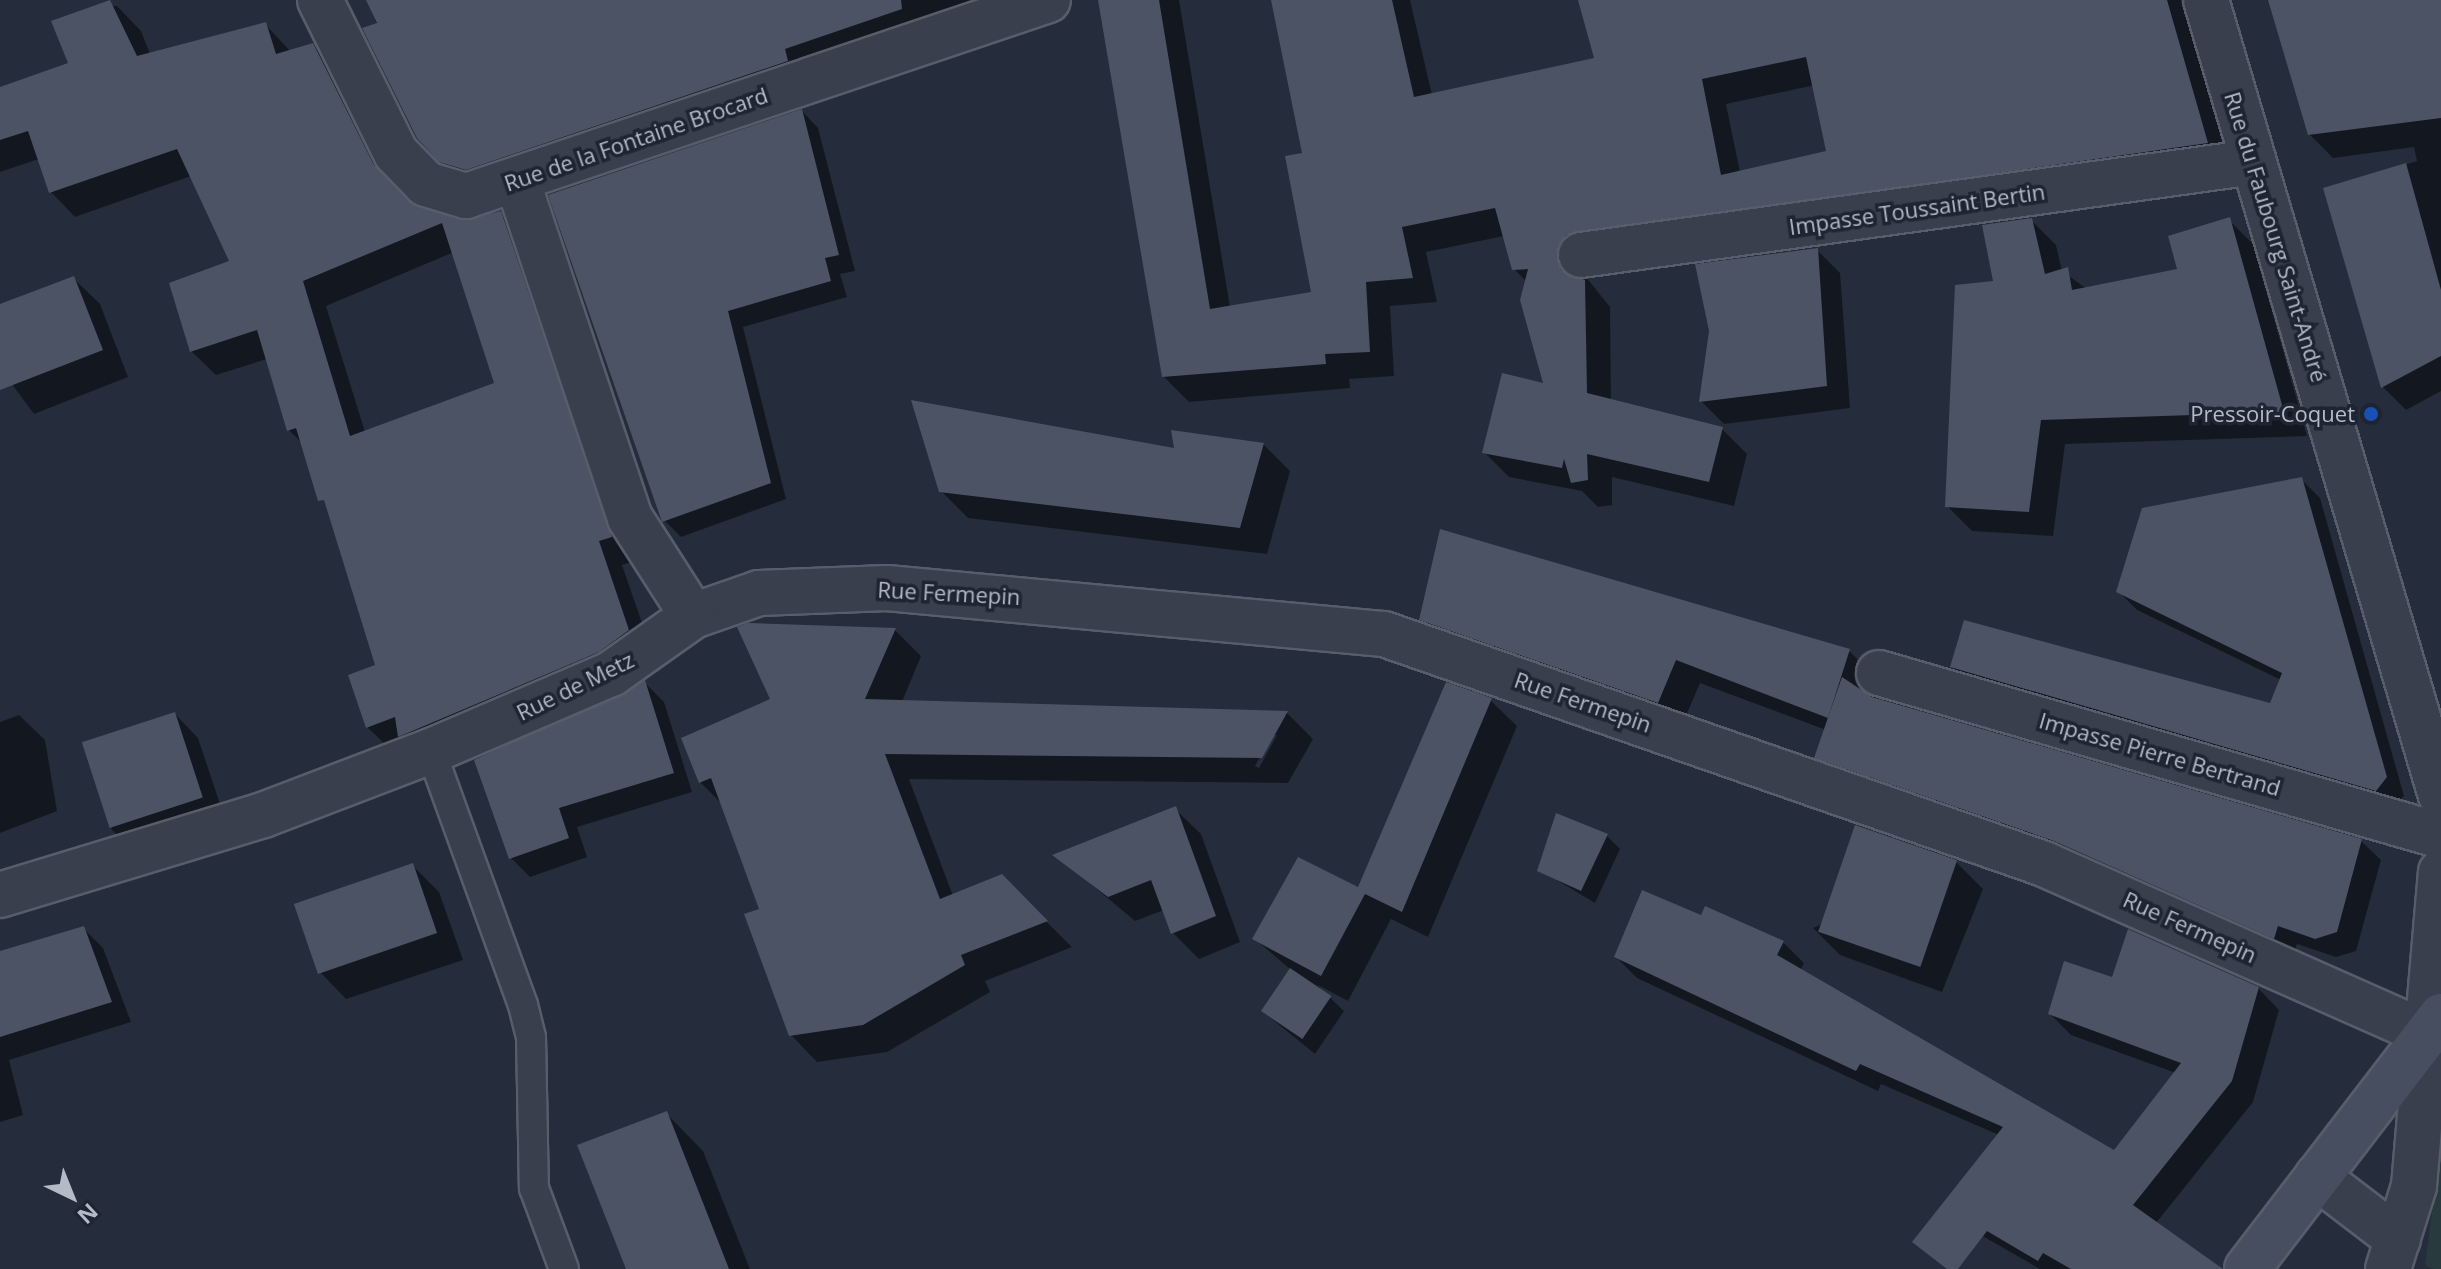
<!DOCTYPE html>
<meta charset="utf-8">
<style>
body{margin:0}
#map{position:relative;width:2441px;height:1269px;overflow:hidden;background:#252d3c;font-family:"Open Sans",sans-serif}
div>[style]{position:absolute}
[style*='--x']{left:calc(var(--x)*1px);top:calc(var(--y)*1px);width:calc(var(--w)*1px);rotate:calc(var(--a)*1deg)}
.green>*{inset:0;background:#283a3e}
.shadow>*{inset:0;background:#0007}
.building>*{inset:0;background:#4b5365;transform-origin:0 0}
.roads{filter:drop-shadow(2px 0 #575d6a) drop-shadow(-2px 0 #575d6a) drop-shadow(0 2px #575d6a) drop-shadow(0 -2px #575d6a)}
.lane>*{height:28px;margin:-14px;padding:0 14px;transform-origin:14px;border-radius:14px;background:#393f4c}
.street>*{height:44px;margin:-22px;padding:0 22px;transform-origin:22px;border-radius:22px;background:#393f4c}
.secondary>*{height:44px;margin:-22px;padding:0 22px;transform-origin:22px;border-radius:22px;background:#474e5f}
.dots>*{width:22px;height:22px;translate:-50% -50%;box-sizing:border-box;border:4px solid #1e2431;border-radius:50%}
span{translate:-50% -50%;white-space:nowrap;text-align:center;line-height:1.15;-webkit-text-stroke:7px #1e2431;paint-order:stroke}
.street-label{font-size:22px;color:#b5bac7}
.poi-label{font-size:22px;color:#b5bac7}
.right{translate:-100% -50%;text-align:right}
.north{position:absolute;left:32px;top:1157px;width:80px;height:80px;-webkit-text-stroke:6px #1e2431;paint-order:stroke;rotate:137deg;font-size:22px;font-weight:700;line-height:32px;text-align:center;color:#b5bac7}
.north::after{content:'';display:block;margin:auto;width:28px;height:36px;background:#b5bac7;clip-path:polygon(50% 0,100% 100%,50% 72%,0 100%)}
</style>
<div id="map">
<div class="green">
<div style="clip-path:polygon(2441px 1144px,2441px 1269px,2434px 1269px,2425px 1266px)"></div>
</div>
<div class="shadow">
<div style="clip-path:polygon(368px 0,1026px 0,467px 186px,418px 137px)"></div>
<div style="clip-path:polygon(1100px 0,1179px 0,1230px 307px,1314px 294px,1304px 155px,1273px 0,1410px 0,1432px 95px,1597px 60px,1580px 0,1790px 0,1820px 84px,1726px 104px,1740px 172px,1892px 139px,1857px 0,2184px 0,2231px 168px,1582px 272px,1610px 307px,1611px 401px,1722px 429px,1747px 454px,1734px 506px,1612px 477px,1612px 505px,1598px 507px,1582px 491px,1509px 477px,1484px 452px,1546px 386px,1527px 282px,1514px 269px,1504px 236px,1426px 252px,1437px 302px,1390px 306px,1394px 376px,1349px 379px,1350px 388px,1189px 402px,1164px 377px)"></div>
<div style="clip-path:polygon(2271px 0,2441px 0,2441px 391px,2406px 410px,2383px 387px,2325px 190px,2417px 161px,2414px 147px,2333px 158px,2309px 134px)"></div>
<div style="clip-path:polygon(evenodd,97px 6px,117px 6px,141px 31px,150px 54px,265px 24px,291px 52px,313px 45px,337px 70px,410px 204px,460px 222px,500px 213px,525px 237px,635px 561px,622px 565px,653px 655px,392px 751px,367px 727px,378px 666px,329px 509px,303px 444px,289px 430px,267px 359px,216px 375px,191px 351px,232px 262px,191px 176px,75px 217px,51px 192px,39px 159px,0 172px,0 89px,70px 64px,97px 6px,454px 252px,497px 384px,365px 432px,326px 306px,454px 252px)"></div>
<div style="clip-path:polygon(802px 111px,818px 128px,855px 271px,840px 274px,847px 297px,743px 327px,786px 499px,681px 537px,664px 520px,551px 196px)"></div>
<div style="clip-path:polygon(2031px 220px,2056px 245px,2062px 271px,2087px 289px,2180px 271px,2229px 220px,2253px 244px,2307px 436px,2065px 444px,2053px 536px,1972px 531px,1947px 506px,1995px 282px)"></div>
<div style="clip-path:polygon(1817px 250px,1840px 273px,1850px 408px,1724px 424px,1701px 401px)"></div>
<div style="clip-path:polygon(73px 278px,100px 304px,128px 377px,34px 414px,0 368px,0 306px)"></div>
<div style="clip-path:polygon(1263px 444px,1290px 471px,1267px 554px,968px 518px,941px 491px,1177px 450px)"></div>
<div style="clip-path:polygon(2301px 479px,2320px 498px,2404px 796px,2396px 804px,1970px 685px,1952px 667px,2271px 706px,2281px 680px,2137px 610px,2118px 591px)"></div>
<div style="clip-path:polygon(1421px 619px,1849px 651px,1873px 674px,1866px 695px,2361px 841px,2381px 860px,2356px 951px,2336px 957px,2297px 944px,2293px 956px,1836px 776px,1817px 757px,1826px 730px,1700px 683px,1682px 725px,1445px 643px)"></div>
<div style="clip-path:polygon(evenodd,740px 629px,895px 630px,921px 656px,902px 702px,1287px 713px,1313px 739px,1288px 783px,909px 779px,953px 896px,1001px 877px,1072px 947px,985px 981px,990px 992px,887px 1052px,817px 1062px,791px 1035px,761px 910px,722px 804px,700px 782px,773px 700px,740px 629px,1272px 735px,1277px 735px,1259px 768px,1255px 766px,1272px 735px)"></div>
<div style="clip-path:polygon(645px 683px,664px 702px,692px 792px,577px 827px,587px 857px,530px 877px,511px 858px)"></div>
<div style="clip-path:polygon(1490px 700px,1517px 726px,1428px 937px,1391px 919px,1348px 1001px,1316px 984px,1344px 1011px,1315px 1054px,1262px 1011px,1291px 970px,1255px 939px,1359px 890px)"></div>
<div style="clip-path:polygon(175px 714px,198px 738px,226px 822px,135px 853px,111px 829px)"></div>
<div style="clip-path:polygon(19px 715px,45px 740px,57px 811px,0 833px,0 722px)"></div>
<div style="clip-path:polygon(1175px 809px,1201px 834px,1240px 942px,1199px 959px,1173px 933px,1164px 910px,1135px 921px,1056px 855px)"></div>
<div style="clip-path:polygon(1607px 836px,1620px 849px,1595px 903px,1540px 870px)"></div>
<div style="clip-path:polygon(1956px 862px,1983px 889px,1942px 992px,1840px 955px,1813px 928px)"></div>
<div style="clip-path:polygon(412px 865px,439px 892px,463px 960px,346px 999px,320px 972px)"></div>
<div style="clip-path:polygon(1703px 917px,1783px 942px,1804px 963px,1800px 971px,2115px 1153px,2176px 1073px,2071px 1035px,2050px 1014px,2113px 980px,2258px 988px,2279px 1010px,2253px 1102px,2156px 1223px,2217px 1269px,2040px 1269px,1965px 1226px,1999px 1135px,1881px 1084px,1878px 1091px,1637px 978px,1616px 957px)"></div>
<div style="clip-path:polygon(83px 928px,103px 948px,131px 1022px,9px 1060px,23px 1115px,0 1122px,0 953px)"></div>
<div style="clip-path:polygon(666px 1113px,703px 1151px,750px 1269px,628px 1269px)"></div>
</div>
<div class="building">
<div style="clip-path:polygon(evenodd,110px 0,137px 56px,266px 22px,276px 54px,313px 43px,374px 165px,408px 201px,460px 220px,501px 211px,612px 537px,599px 541px,629px 630px,599px 652px,398px 737px,395px 717px,366px 728px,348px 675px,375px 665px,324px 500px,318px 501px,296px 428px,287px 431px,257px 330px,190px 352px,169px 283px,229px 261px,177px 149px,49px 193px,28px 131px,0 140px,0 87px,68px 63px,51px 21px,110px 0,442px 223px,494px 383px,350px 436px,303px 281px,442px 223px)"></div>
<div style="clip-path:polygon(366px 0,901px 0,902px 9px,785px 49px,788px 61px,466px 170px,439px 162px,417px 138px,362px 28px,377px 23px)"></div>
<div style="clip-path:polygon(evenodd,1098px 0,1159px 0,1210px 309px,1311px 292px,1285px 156px,1302px 153px,1271px 0,1392px 0,1414px 97px,1594px 58px,1578px 0,2167px 0,2208px 143px,1566px 235px,1558px 246px,1561px 270px,1585px 280px,1587px 393px,1723px 427px,1709px 482px,1587px 454px,1588px 480px,1571px 483px,1564px 459px,1562px 468px,1482px 453px,1502px 373px,1543px 383px,1520px 300px,1528px 269px,1512px 270px,1495px 208px,1402px 227px,1413px 278px,1366px 282px,1370px 352px,1325px 354px,1326px 364px,1162px 377px,1098px 0,1806px 57px,1826px 151px,1721px 175px,1702px 79px,1806px 57px)"></div>
<div style="clip-path:polygon(2268px 0,2441px 0,2441px 118px,2308px 135px)"></div>
<div style="clip-path:polygon(802px 109px,839px 255px,825px 258px,831px 281px,728px 311px,771px 483px,662px 522px,548px 195px)"></div>
<div style="clip-path:polygon(2406px 163px,2441px 290px,2441px 356px,2381px 388px,2323px 188px)"></div>
<div style="clip-path:polygon(2230px 217px,2284px 412px,2041px 420px,2029px 512px,1945px 507px,1955px 285px,1993px 281px,1982px 225px,2032px 218px,2045px 274px,2068px 267px,2072px 290px,2177px 269px,2168px 236px)"></div>
<div style="clip-path:polygon(1818px 248px,1827px 386px,1699px 402px,1709px 331px,1695px 264px)"></div>
<div style="clip-path:polygon(74px 276px,103px 350px,0 390px,0 304px)"></div>
<div style="clip-path:polygon(911px 400px,1174px 448px,1171px 430px,1264px 443px,1240px 528px,939px 492px)"></div>
<div style="clip-path:polygon(2302px 477px,2387px 777px,2376px 791px,1950px 667px,1964px 620px,2270px 703px,2282px 673px,2116px 592px,2142px 508px)"></div>
<div style="clip-path:polygon(1440px 529px,1850px 649px,1828px 718px,1676px 660px,1658px 703px,1419px 620px)"></div>
<div style="clip-path:polygon(748px 623px,896px 628px,865px 699px,1288px 711px,1262px 758px,885px 754px,940px 899px,1002px 874px,1048px 921px,961px 955px,965px 965px,863px 1025px,789px 1036px,744px 914px,759px 909px,711px 778px,699px 783px,681px 738px,770px 699px,737px 627px)"></div>
<div style="clip-path:polygon(1842px 677px,1872px 697px,2362px 839px,2337px 932px,2315px 939px,2278px 926px,2274px 939px,2054px 841px,1814px 758px)"></div>
<div style="clip-path:polygon(645px 680px,674px 773px,559px 808px,569px 838px,509px 859px,474px 760px)"></div>
<div style="clip-path:polygon(1446px 682px,1492px 698px,1402px 912px,1365px 894px,1321px 976px,1252px 939px,1298px 857px,1358px 887px)"></div>
<div style="left:175px;top:712px;width:90px;height:98px;rotate:72deg"></div>
<div style="clip-path:polygon(1176px 806px,1216px 916px,1171px 934px,1151px 880px,1108px 897px,1052px 855px)"></div>
<div style="clip-path:polygon(1556px 813px,1608px 834px,1581px 891px,1537px 871px)"></div>
<div style="left:1855px;top:825px;width:108px;height:113px;rotate:19deg"></div>
<div style="left:413px;top:863px;width:74px;height:126px;rotate:71deg"></div>
<div style="clip-path:polygon(1642px 890px,1701px 915px,1705px 906px,1784px 941px,1777px 955px,2114px 1150px,2181px 1063px,2048px 1014px,2064px 961px,2112px 977px,2128px 929px,2259px 987px,2232px 1081px,2133px 1205px,2223px 1269px,2071px 1269px,2043px 1253px,2038px 1261px,1987px 1231px,1958px 1269px,1947px 1269px,1912px 1242px,2003px 1127px,1860px 1064px,1856px 1071px,1614px 957px)"></div>
<div style="clip-path:polygon(84px 926px,112px 1002px,0 1037px,0 951px)"></div>
<div style="left:1290px;top:968px;width:50px;height:52px;rotate:34deg"></div>
<div style="clip-path:polygon(667px 1111px,729px 1269px,626px 1269px,577px 1145px)"></div>
</div>
<div class="roads">
<div class="lane">
<div style="--x:431;--y:751;--w:270;--a:70.1"></div>
<div style="--x:523;--y:1005;--w:33;--a:76"></div>
<div style="--x:531;--y:1037;--w:151;--a:88.9"></div>
<div style="--x:534;--y:1188;--w:86;--a:69.7"></div>
</div>
<div class="street">
<div style="--x:320;--y:0;--w:171;--a:63.6"></div>
<div style="--x:396;--y:153;--w:43;--a:45.9"></div>
<div style="--x:426;--y:184;--w:42;--a:16.7"></div>
<div style="--x:466;--y:196;--w:614;--a:-18.61"></div>
<div style="--x:2206;--y:0;--w:830;--a:73.55"></div>
<div style="--x:1581;--y:255;--w:679;--a:-7.87"></div>
<div style="--x:693;--y:616;--w:70;--a:-19.2"></div>
<div style="--x:759;--y:593;--w:128;--a:-2.2"></div>
<div style="--x:887;--y:588;--w:499;--a:5.3"></div>
<div style="--x:1384;--y:634;--w:699;--a:19.21"></div>
<div style="--x:2044;--y:864;--w:419;--a:23.9"></div>
<div style="--x:1879;--y:673;--w:585;--a:16.17"></div>
<div style="--x:0;--y:895;--w:275;--a:-16.9"></div>
<div style="--x:263;--y:815;--w:180;--a:-20.9"></div>
<div style="--x:431;--y:751;--w:196;--a:-23.2"></div>
<div style="--x:611;--y:674;--w:100;--a:-35.3"></div>
<div style="--x:693;--y:616;--w:117;--a:-122.7"></div>
<div style="--x:630;--y:518;--w:356;--a:-108.5"></div>
<div style="--x:2317;--y:1177;--w:102;--a:37.4"></div>
<div style="--x:2388;--y:1269;--w:87;--a:-72.6"></div>
<div style="--x:2414;--y:1186;--w:315;--a:-85.1"></div>
</div>
<div class="secondary">
<div style="--x:2247;--y:1269;--w:319;--a:-52.5"></div>
</div>
</div>
<div class="dots">
<div style="left:2371px;top:414px;background:#1a4fb4"></div>
</div>
<div class="street-label">
<span style="left:636px;top:139px;rotate:-19deg">Rue de la Fontaine Brocard</span>
<span style="left:1917px;top:209px;rotate:-8deg">Impasse Toussaint Bertin</span>
<span style="left:2276px;top:237px;rotate:73deg">Rue du Faubourg Saint-André</span>
<span style="left:949px;top:593px;rotate:3deg">Rue Fermepin</span>
<span style="left:575px;top:686px;rotate:-26deg">Rue de Metz</span>
<span style="left:1583px;top:702px;rotate:19deg">Rue Fermepin</span>
<span style="left:2160px;top:754px;rotate:16deg">Impasse Pierre Bertrand</span>
<span style="left:2190px;top:927px;rotate:24deg">Rue Fermepin</span>
</div>
<div class="poi-label">
<span class="right" style="left:2355px;top:414px">Pressoir-Coquet</span>
</div>
<div class="north">N</div>
</div>
